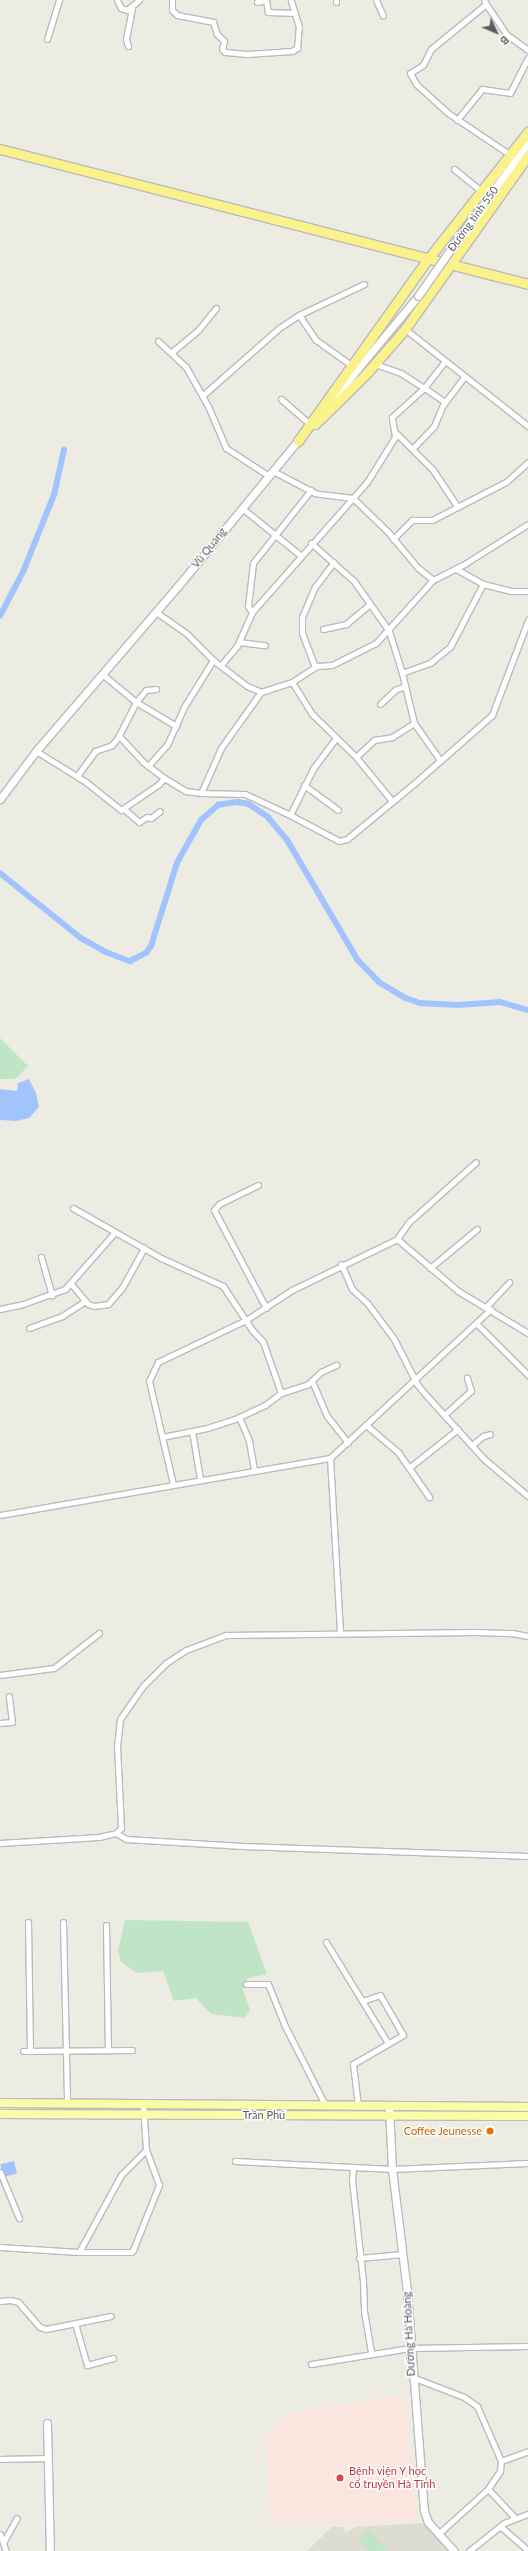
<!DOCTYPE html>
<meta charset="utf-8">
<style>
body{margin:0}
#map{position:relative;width:528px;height:2551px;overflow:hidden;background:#edece2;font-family:Lato,sans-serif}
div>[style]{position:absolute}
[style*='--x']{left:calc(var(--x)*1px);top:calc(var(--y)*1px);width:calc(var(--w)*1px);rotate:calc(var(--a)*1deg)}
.education>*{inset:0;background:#dddcd0}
.medical>*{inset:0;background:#fae6de}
.green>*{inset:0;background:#bfe4c6}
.water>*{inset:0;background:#a2c4fd;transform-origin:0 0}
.canal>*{height:5.5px;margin:-2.75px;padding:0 2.75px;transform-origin:2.75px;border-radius:2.75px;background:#a2c4fd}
.roads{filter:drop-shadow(1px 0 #babac0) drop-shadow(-1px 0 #babac0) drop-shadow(0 1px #babac0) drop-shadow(0 -1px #babac0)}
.street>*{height:5px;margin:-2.5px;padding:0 2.5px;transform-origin:2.5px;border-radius:2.5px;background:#fff}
.secondary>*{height:7px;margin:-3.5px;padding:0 3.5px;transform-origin:3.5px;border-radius:3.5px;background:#fff}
.primary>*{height:8px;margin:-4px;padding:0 4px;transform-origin:4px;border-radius:4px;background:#fafda7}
.highway>*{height:9px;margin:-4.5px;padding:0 4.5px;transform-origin:4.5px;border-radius:4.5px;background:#faf38c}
.bridges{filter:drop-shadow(1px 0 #bbbcc3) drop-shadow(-1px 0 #bbbcc3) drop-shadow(0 1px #bbbcc3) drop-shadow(0 -1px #bbbcc3)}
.secondary-bridge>*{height:7px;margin:-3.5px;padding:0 3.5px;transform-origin:3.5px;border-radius:3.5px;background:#fff}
.dots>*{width:11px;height:11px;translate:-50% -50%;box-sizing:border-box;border:2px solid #fff;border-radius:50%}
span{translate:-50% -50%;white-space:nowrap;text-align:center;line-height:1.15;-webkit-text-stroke:3px #fff;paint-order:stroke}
.street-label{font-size:11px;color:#5a5c62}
.food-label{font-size:11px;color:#c56008}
.right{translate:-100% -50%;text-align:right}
.health-label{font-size:11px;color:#be3a42}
.left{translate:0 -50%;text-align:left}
.north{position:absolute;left:476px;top:12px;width:40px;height:40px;-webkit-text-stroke:3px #fff;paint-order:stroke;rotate:134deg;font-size:11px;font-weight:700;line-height:16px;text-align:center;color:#5a5c62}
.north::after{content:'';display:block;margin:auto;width:14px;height:18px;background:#5a5c62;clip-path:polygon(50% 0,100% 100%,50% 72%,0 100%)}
</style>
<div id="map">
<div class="education">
<div style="clip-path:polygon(423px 2523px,449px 2551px,307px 2551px,332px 2527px,342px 2527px,346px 2533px,356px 2527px)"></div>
</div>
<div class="medical">
<div style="clip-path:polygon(404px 2395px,417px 2521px,271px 2522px,266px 2434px,292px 2412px)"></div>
</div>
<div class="green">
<div style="clip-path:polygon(0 1038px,28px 1066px,15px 1079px,0 1079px)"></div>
<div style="clip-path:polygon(125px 1920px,248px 1922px,267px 1974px,248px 1978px,243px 1990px,250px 2010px,245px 2018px,211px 2014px,196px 1998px,174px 2001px,163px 1971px,137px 1973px,121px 1962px,118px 1951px)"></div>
<div style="clip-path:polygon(369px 2530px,387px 2551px,369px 2551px,359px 2540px)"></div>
</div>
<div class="water">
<div style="clip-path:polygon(29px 1079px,36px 1093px,39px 1107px,29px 1118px,16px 1121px,0 1120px,0 1089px,17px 1091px,18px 1083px)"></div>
<div style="left:14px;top:2161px;width:13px;height:14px;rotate:77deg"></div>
</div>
<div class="canal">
<div style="--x:0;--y:616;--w:50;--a:-62.4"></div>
<div style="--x:23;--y:572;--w:83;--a:-68.1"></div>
<div style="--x:54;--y:495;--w:46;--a:-77.5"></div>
<div style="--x:0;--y:873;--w:104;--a:38.7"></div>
<div style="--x:81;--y:938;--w:29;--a:29"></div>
<div style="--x:106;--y:952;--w:26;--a:21"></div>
<div style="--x:130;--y:961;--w:18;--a:-27"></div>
<div style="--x:146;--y:953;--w:9;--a:-54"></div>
<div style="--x:151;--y:946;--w:87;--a:-72.6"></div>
<div style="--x:177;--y:863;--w:49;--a:-60.8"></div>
<div style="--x:201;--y:820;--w:23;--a:-41"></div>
<div style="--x:218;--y:805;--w:20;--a:-9"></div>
<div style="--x:238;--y:802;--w:11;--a:10"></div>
<div style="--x:249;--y:804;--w:23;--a:34"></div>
<div style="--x:268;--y:817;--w:31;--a:50"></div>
<div style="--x:288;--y:841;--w:138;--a:59.5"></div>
<div style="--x:358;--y:960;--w:30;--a:46"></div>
<div style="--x:379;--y:982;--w:31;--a:31"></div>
<div style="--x:406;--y:998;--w:15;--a:20"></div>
<div style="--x:420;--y:1003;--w:39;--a:3"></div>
<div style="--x:459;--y:1005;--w:41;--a:-4.2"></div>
<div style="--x:500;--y:1002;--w:29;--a:16"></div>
</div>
<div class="roads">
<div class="street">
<div style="--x:117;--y:0;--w:9;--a:63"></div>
<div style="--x:121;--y:8;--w:6;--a:18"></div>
<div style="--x:127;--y:10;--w:16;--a:-40"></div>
<div style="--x:172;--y:0;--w:10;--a:90"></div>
<div style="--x:172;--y:10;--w:7;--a:45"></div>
<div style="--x:177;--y:15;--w:37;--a:11"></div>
<div style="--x:213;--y:22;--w:13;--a:72"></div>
<div style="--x:217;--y:34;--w:10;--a:45"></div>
<div style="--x:224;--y:41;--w:8;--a:104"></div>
<div style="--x:222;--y:49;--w:4;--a:45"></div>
<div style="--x:225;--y:52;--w:22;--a:5"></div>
<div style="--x:247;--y:54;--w:45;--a:-3.8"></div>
<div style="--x:292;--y:51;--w:6;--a:-31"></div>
<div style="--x:297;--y:48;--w:21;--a:-85"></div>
<div style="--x:299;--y:27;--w:28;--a:-107"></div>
<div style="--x:266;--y:0;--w:12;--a:81"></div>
<div style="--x:268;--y:12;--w:27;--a:2"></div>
<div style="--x:376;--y:0;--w:17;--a:66"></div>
<div style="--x:484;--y:0;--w:4;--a:63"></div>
<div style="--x:486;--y:4;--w:71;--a:140.7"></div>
<div style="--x:431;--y:49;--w:18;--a:117"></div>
<div style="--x:423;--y:65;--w:15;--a:148"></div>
<div style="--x:410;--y:73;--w:13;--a:61"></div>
<div style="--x:416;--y:84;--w:43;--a:42.2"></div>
<div style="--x:448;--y:113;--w:73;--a:33.9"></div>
<div style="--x:257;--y:2;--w:8;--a:-14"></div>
<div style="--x:336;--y:2;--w:2;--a:-90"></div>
<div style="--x:486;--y:4;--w:36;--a:56"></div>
<div style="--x:506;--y:34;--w:27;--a:36"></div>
<div style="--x:47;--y:39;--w:41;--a:-72.9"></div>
<div style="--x:128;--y:46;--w:7;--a:-106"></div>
<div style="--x:126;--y:39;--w:32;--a:-79"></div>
<div style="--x:457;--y:120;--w:40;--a:-51"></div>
<div style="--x:482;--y:89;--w:28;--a:8"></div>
<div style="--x:510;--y:93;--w:39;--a:-63"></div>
<div style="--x:454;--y:169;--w:35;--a:39"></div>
<div style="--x:299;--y:315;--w:72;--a:-25.5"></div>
<div style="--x:405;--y:329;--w:157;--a:38.3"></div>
<div style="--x:158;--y:341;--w:38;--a:43"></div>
<div style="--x:186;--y:367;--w:45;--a:60.6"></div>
<div style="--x:208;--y:406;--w:46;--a:66.8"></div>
<div style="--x:226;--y:448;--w:51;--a:33.1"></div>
<div style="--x:172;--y:352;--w:35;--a:-40"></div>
<div style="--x:199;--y:329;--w:27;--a:-51"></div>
<div style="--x:202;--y:396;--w:103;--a:-41.4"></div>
<div style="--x:279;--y:328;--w:24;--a:-33"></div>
<div style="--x:299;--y:315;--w:30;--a:56"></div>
<div style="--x:316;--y:340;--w:43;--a:35.5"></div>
<div style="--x:281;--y:399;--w:38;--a:41"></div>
<div style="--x:445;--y:402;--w:25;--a:-146"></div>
<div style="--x:424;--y:388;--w:34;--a:-52"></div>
<div style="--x:396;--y:433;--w:52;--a:45"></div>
<div style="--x:433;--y:470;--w:43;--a:56.3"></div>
<div style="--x:412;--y:449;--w:32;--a:-46"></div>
<div style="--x:434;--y:426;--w:23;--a:-67"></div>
<div style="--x:443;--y:405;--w:35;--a:-53"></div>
<div style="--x:311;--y:490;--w:93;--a:128.5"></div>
<div style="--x:253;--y:563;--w:43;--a:96.6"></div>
<div style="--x:248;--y:606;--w:7;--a:56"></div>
<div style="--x:252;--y:612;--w:174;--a:-48.5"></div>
<div style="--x:367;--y:482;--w:53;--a:-58.1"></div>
<div style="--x:395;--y:437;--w:20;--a:-99"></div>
<div style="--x:392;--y:417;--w:43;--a:-42.2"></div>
<div style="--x:424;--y:388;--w:27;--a:-147"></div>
<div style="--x:401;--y:373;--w:28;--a:-161"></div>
<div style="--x:242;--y:508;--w:75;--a:39"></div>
<div style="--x:393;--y:539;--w:27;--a:-45"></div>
<div style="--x:412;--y:520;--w:20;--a:0"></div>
<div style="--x:432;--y:520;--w:83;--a:-27.2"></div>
<div style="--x:506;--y:482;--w:30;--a:-42"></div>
<div style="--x:311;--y:543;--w:57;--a:41.5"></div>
<div style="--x:354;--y:581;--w:61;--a:55"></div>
<div style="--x:389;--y:631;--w:44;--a:72.8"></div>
<div style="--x:402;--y:673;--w:51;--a:76.5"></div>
<div style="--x:414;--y:723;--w:45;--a:54.9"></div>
<div style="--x:456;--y:569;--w:31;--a:29"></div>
<div style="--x:483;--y:584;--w:29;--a:14"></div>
<div style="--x:511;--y:591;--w:17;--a:0"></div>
<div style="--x:433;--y:580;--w:37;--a:-27"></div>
<div style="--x:466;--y:563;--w:73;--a:-32.2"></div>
<div style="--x:156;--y:612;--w:37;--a:35"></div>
<div style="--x:186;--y:633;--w:38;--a:45"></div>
<div style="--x:213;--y:660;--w:43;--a:37.4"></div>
<div style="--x:247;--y:686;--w:15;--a:23"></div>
<div style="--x:323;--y:629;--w:24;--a:-12"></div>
<div style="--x:346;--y:624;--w:31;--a:-40"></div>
<div style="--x:239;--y:642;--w:26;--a:7"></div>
<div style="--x:221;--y:665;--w:25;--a:-50"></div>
<div style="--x:237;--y:646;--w:37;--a:-66"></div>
<div style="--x:315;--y:667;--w:36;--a:-111"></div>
<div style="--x:302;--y:633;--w:16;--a:-90"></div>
<div style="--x:302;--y:617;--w:33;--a:-67"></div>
<div style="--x:315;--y:587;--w:31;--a:-53"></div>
<div style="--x:402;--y:673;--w:30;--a:-20"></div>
<div style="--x:430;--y:663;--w:26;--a:-39"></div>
<div style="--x:450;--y:647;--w:71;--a:-62.4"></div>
<div style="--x:102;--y:674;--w:44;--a:39.5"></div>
<div style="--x:136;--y:702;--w:38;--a:117"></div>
<div style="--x:119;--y:736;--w:35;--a:47"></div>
<div style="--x:143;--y:762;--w:26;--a:37"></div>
<div style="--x:164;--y:778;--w:26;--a:31"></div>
<div style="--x:186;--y:791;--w:15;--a:8"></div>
<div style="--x:201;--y:793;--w:49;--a:-66"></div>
<div style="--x:221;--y:748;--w:69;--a:-54.5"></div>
<div style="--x:261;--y:692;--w:33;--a:-18"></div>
<div style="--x:292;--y:682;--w:30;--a:-33"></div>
<div style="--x:317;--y:666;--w:15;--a:-4"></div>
<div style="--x:332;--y:665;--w:49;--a:-26.6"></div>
<div style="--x:376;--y:643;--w:85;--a:-47.9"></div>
<div style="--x:433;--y:580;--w:19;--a:-141"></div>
<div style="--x:418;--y:568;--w:47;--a:-129.8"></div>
<div style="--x:388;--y:532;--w:49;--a:-135.8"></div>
<div style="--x:353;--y:498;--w:38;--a:-173"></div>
<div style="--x:315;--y:493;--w:47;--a:-152.4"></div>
<div style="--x:292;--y:682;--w:36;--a:58"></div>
<div style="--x:311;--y:713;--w:63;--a:44.4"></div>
<div style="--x:356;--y:757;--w:57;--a:50.7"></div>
<div style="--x:156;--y:689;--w:10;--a:174"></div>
<div style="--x:146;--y:690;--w:16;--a:130"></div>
<div style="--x:136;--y:702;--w:47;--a:31"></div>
<div style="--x:380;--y:704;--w:21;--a:-43"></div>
<div style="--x:395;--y:690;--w:11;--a:-22"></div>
<div style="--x:336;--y:738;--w:39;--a:127"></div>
<div style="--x:313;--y:769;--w:51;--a:116.6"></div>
<div style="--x:290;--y:815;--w:55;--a:28"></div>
<div style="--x:339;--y:841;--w:8;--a:-14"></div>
<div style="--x:347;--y:839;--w:91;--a:-39.6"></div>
<div style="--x:417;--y:781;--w:100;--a:-41.3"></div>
<div style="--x:492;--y:715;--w:102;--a:-69.2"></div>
<div style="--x:36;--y:751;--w:59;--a:31.8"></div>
<div style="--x:86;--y:782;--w:45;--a:38.7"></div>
<div style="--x:121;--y:810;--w:46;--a:-34.4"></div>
<div style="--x:159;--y:784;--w:8;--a:-50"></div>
<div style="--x:356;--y:757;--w:25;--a:-43"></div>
<div style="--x:374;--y:740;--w:18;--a:-9"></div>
<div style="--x:392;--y:737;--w:26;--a:-32"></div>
<div style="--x:148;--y:766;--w:28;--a:-48"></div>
<div style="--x:167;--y:745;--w:42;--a:-65.9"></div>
<div style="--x:184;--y:707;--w:55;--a:-58.3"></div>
<div style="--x:77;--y:776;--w:31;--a:-54"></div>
<div style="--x:95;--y:751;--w:18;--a:-19"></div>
<div style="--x:112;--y:745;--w:11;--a:-52"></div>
<div style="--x:304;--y:785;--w:42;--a:36.3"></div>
<div style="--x:201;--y:793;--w:44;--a:1.3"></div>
<div style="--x:245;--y:794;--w:50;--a:25"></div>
<div style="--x:124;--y:809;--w:20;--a:41"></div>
<div style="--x:139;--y:822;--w:9;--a:-32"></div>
<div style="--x:147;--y:817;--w:4;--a:14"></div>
<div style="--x:151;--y:818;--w:11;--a:-38"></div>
<div style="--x:258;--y:1185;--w:43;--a:154"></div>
<div style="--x:219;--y:1204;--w:8;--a:130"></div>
<div style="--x:214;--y:1210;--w:111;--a:62"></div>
<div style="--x:73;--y:1208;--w:101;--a:29.6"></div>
<div style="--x:161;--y:1258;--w:68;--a:24.3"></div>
<div style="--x:223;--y:1286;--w:53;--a:56.6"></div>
<div style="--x:252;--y:1330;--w:16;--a:47"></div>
<div style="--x:263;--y:1342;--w:54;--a:70.6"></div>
<div style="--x:397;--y:1239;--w:80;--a:40.4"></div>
<div style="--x:458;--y:1291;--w:82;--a:31"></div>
<div style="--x:41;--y:1257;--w:40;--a:74"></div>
<div style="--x:341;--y:1264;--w:27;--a:66"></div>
<div style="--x:352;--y:1289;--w:22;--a:43"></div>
<div style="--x:368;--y:1304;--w:44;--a:53.4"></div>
<div style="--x:394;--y:1339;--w:51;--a:62.9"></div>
<div style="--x:417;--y:1384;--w:14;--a:51"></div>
<div style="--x:426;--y:1395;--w:86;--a:47.8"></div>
<div style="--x:484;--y:1459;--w:57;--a:40.1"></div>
<div style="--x:430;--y:1268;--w:61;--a:-39.7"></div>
<div style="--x:72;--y:1285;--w:25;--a:50"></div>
<div style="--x:88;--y:1304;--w:6;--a:18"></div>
<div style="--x:94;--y:1306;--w:14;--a:-8"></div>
<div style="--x:108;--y:1304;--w:21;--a:-49"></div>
<div style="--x:122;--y:1288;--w:46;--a:-61.2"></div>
<div style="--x:486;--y:1307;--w:34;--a:-47"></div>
<div style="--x:0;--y:1309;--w:24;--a:-12"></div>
<div style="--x:23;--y:1304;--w:45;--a:-19.7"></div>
<div style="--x:65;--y:1289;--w:76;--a:-48.7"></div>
<div style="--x:476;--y:1323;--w:74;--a:45"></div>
<div style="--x:29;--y:1328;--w:35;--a:-20"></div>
<div style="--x:62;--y:1316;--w:27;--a:-33"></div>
<div style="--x:312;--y:1381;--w:38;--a:67"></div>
<div style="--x:327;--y:1416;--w:34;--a:52"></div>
<div style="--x:444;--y:1415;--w:36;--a:-42"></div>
<div style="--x:471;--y:1391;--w:14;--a:-107"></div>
<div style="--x:239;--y:1417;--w:26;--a:67"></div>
<div style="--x:249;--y:1441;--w:29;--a:80"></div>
<div style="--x:366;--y:1425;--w:42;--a:40.2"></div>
<div style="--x:398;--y:1452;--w:55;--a:55.4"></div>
<div style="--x:192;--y:1431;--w:49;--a:80.5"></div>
<div style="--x:162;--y:1437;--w:46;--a:-11.3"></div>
<div style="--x:207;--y:1428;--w:29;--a:-18"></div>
<div style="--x:235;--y:1419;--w:33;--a:-25"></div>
<div style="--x:265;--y:1405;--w:20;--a:-37"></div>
<div style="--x:281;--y:1393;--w:28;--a:-18"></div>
<div style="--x:308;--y:1384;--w:18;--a:-43"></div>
<div style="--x:321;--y:1372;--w:17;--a:-25"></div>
<div style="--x:472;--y:1445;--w:14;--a:-39"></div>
<div style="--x:483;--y:1436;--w:7;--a:-16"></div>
<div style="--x:330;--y:1458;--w:175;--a:86.7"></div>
<div style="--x:410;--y:1467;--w:61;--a:-38.4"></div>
<div style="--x:173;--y:1484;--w:106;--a:-103.1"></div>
<div style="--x:149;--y:1381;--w:21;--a:-65"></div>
<div style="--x:158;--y:1362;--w:98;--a:-25.5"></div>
<div style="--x:246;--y:1320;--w:55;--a:-33.1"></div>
<div style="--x:292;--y:1290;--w:117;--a:-25.9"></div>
<div style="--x:397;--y:1239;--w:19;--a:-55"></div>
<div style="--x:408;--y:1223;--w:91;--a:-41.9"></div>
<div style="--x:0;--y:1515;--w:335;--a:-9.8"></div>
<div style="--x:330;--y:1458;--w:219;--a:-42.8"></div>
<div style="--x:0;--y:1675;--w:54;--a:-7.4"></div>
<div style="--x:54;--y:1668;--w:57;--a:-37.9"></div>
<div style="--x:0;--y:1723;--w:12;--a:-5"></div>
<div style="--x:12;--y:1722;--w:26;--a:-97"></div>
<div style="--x:116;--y:1833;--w:12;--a:31"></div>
<div style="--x:126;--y:1839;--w:117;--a:3.4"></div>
<div style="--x:243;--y:1846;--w:285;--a:2"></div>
<div style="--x:0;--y:1843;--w:99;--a:-3.5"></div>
<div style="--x:99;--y:1837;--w:17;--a:-13"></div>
<div style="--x:116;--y:1833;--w:7;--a:-45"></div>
<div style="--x:121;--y:1828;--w:81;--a:-92.8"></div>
<div style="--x:117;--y:1747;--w:28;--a:-84"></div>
<div style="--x:120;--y:1719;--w:40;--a:-55.1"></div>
<div style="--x:143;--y:1686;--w:33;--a:-45"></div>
<div style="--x:166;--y:1663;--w:24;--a:-33"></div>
<div style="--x:186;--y:1650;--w:43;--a:-20.6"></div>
<div style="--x:226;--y:1635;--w:250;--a:-0.7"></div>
<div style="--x:476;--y:1632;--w:36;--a:2"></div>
<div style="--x:512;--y:1633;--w:16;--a:11"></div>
<div style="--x:28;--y:1922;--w:129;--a:89.1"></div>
<div style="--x:63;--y:1922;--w:181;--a:88.7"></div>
<div style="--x:106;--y:1925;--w:125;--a:89.1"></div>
<div style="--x:326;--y:1942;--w:119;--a:58.5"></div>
<div style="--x:246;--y:1984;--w:22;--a:0"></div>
<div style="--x:268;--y:1984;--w:45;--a:68"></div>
<div style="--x:285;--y:2026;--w:89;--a:63.1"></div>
<div style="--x:23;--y:2051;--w:109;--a:-0.5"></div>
<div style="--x:358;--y:2106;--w:42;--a:-96.8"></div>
<div style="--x:353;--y:2064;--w:58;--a:-30.1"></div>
<div style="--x:403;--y:2035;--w:46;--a:-119.9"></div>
<div style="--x:380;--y:1995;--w:18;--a:161"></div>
<div style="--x:235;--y:2161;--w:157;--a:2.9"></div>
<div style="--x:392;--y:2169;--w:136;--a:-2.5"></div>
<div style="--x:353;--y:2168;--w:12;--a:95"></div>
<div style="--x:352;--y:2180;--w:102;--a:83.8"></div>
<div style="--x:363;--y:2281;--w:30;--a:88"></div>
<div style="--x:364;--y:2311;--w:42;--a:80.3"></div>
<div style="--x:0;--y:2172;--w:50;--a:67.6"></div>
<div style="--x:0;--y:2247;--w:79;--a:3.6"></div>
<div style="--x:79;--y:2252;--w:88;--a:-61.4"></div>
<div style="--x:121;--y:2175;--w:35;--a:-45"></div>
<div style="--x:146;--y:2150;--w:47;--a:-93.7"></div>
<div style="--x:79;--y:2252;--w:52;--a:0"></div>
<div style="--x:131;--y:2252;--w:3;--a:-45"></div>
<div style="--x:133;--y:2250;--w:70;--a:-68.2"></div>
<div style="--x:159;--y:2185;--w:37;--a:-110"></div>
<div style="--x:359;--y:2258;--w:44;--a:-5.2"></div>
<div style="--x:0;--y:2301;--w:10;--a:-6"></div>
<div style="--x:10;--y:2300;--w:8;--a:14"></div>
<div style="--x:18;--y:2302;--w:33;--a:49"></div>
<div style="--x:40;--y:2327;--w:6;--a:18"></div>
<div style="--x:46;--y:2329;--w:66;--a:-11.3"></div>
<div style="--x:75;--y:2323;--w:44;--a:74.1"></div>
<div style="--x:87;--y:2365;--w:27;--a:-15"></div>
<div style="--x:311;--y:2364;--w:100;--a:-9.2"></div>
<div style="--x:410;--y:2348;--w:118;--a:-1"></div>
<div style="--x:412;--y:2377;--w:56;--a:21"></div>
<div style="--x:464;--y:2397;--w:16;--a:35"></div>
<div style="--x:477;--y:2406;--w:60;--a:66.4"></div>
<div style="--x:501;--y:2461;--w:10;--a:96"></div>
<div style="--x:500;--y:2471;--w:22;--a:124"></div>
<div style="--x:488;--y:2489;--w:67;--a:138"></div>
<div style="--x:0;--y:2459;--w:48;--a:-1.2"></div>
<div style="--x:501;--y:2461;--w:29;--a:-20"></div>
<div style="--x:488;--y:2489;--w:38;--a:47"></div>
<div style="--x:500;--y:2526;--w:37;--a:41"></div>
<div style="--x:0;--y:2534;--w:18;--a:71"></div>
<div style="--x:4;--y:2541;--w:26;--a:-61"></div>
<div style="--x:469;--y:2551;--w:45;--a:-38.7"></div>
<div style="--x:504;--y:2523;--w:26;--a:-21"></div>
</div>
<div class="secondary">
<div style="--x:462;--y:233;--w:112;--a:-53.7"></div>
<div style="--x:335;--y:396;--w:130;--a:-50.3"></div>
<div style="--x:0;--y:799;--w:60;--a:-53.1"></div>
<div style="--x:36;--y:751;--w:218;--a:-49.3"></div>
<div style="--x:178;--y:586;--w:192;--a:-50.5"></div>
<div style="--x:389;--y:2107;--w:62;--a:87.2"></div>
<div style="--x:392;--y:2169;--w:123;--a:83"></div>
<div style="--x:407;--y:2291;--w:221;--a:85.6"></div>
<div style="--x:424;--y:2511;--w:12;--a:70"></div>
<div style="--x:428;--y:2522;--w:39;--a:48"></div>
<div style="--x:47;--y:2423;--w:128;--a:88.7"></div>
</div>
<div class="primary">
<div style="--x:0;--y:2103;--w:528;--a:0.43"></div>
<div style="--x:0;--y:2114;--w:528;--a:0.22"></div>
</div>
<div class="highway">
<div style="--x:0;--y:149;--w:545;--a:14.34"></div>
<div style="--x:315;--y:424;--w:70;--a:-44.4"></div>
<div style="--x:365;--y:375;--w:61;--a:-49"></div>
<div style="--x:405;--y:329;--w:213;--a:-54.7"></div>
<div style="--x:298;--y:441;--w:224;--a:-54.5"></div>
<div style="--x:428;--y:259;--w:162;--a:-51.8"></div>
</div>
</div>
<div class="bridges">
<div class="secondary-bridge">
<div style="--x:418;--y:296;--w:77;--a:-55.1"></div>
</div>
</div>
<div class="dots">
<div style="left:490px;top:2131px;background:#e8710a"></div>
<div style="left:340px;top:2478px;background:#e0444e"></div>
</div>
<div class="street-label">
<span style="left:473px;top:219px;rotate:-54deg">Đường tỉnh 550</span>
<span style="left:209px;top:548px;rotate:-51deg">Vũ Quang</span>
<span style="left:264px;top:2115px">Trần Phú</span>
<span style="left:409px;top:2334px;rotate:-93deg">Đường Hà Hoàng</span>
</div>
<div class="food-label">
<span class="right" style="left:482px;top:2131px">Coffee Jeunesse</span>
</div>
<div class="health-label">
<span class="left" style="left:349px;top:2478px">Bệnh viện Y học<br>cổ truyền Hà Tĩnh</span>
</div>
<div class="north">B</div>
</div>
